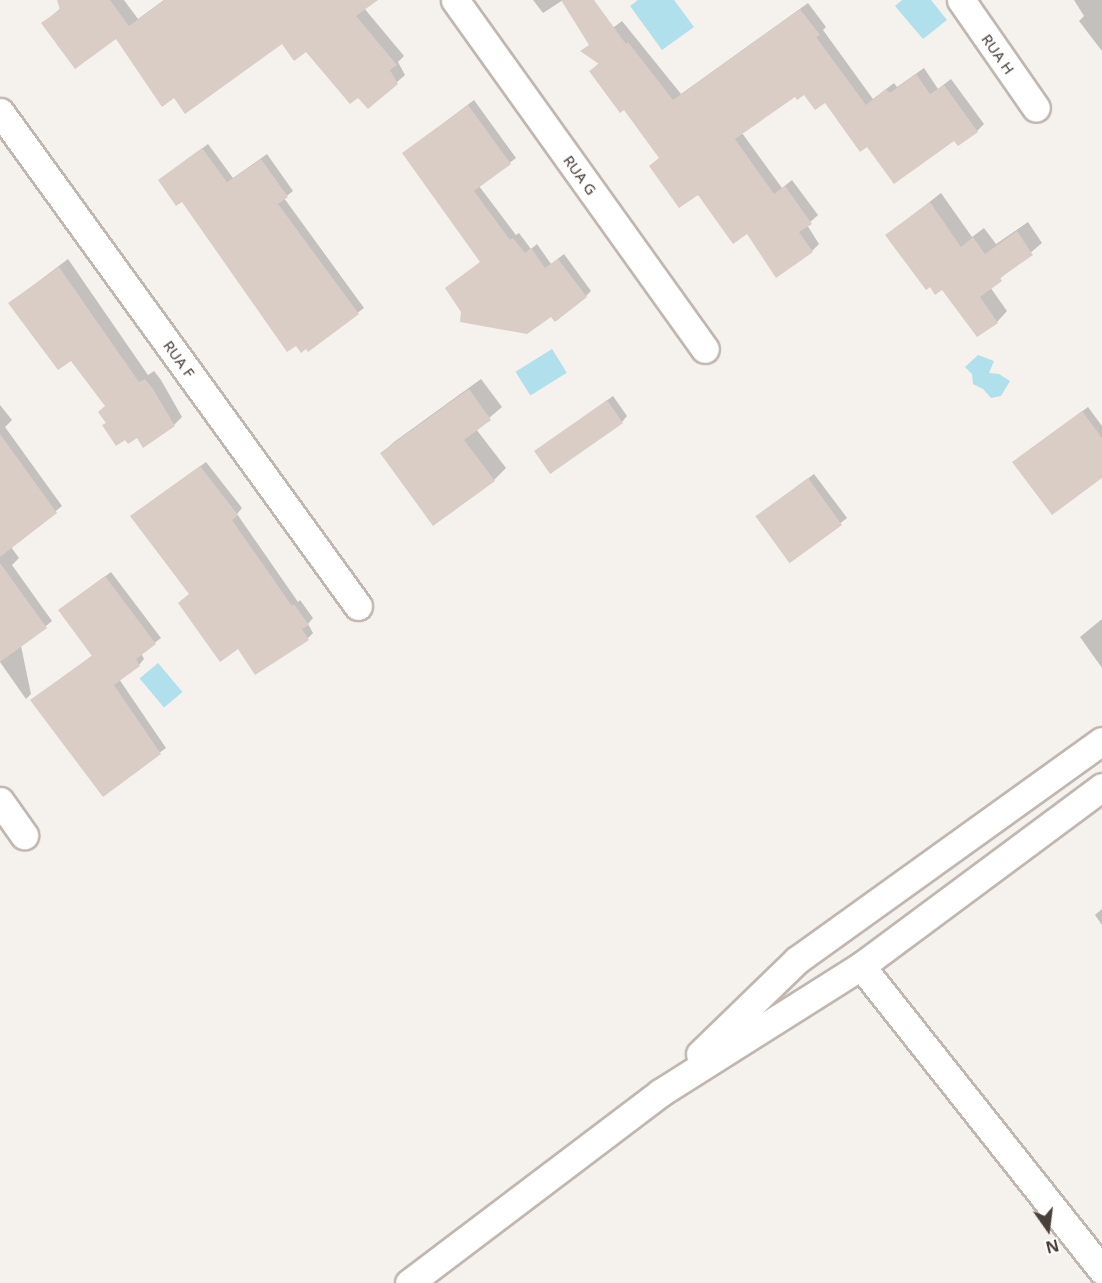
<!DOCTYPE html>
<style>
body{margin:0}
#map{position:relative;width:1102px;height:1283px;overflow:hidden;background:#f5f1ed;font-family:"Noto Sans",sans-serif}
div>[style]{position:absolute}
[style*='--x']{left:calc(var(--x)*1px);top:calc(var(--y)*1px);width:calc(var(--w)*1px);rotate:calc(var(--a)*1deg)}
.water>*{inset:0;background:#afe0ec;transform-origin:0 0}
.shadow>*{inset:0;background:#0003;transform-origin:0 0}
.building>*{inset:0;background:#d9cdc6;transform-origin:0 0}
.roads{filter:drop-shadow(2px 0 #c0b7b0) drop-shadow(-2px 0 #c0b7b0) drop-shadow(0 2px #c0b7b0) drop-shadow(0 -2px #c0b7b0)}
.minor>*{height:27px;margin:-13.5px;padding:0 13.5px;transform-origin:13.5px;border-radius:13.5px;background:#fff}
span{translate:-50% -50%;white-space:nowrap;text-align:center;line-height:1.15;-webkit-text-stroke:6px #fff;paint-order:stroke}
.street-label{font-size:15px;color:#49403a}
.north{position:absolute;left:1018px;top:1199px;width:60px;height:60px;-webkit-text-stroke:4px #fff;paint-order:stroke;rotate:166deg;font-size:16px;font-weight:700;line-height:24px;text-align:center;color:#49403a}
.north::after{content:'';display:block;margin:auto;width:21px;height:27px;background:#49403a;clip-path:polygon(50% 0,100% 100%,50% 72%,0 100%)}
</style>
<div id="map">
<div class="water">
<div style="clip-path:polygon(638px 0,674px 0,694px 27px,662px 50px,630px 6px)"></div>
<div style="clip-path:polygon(902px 0,931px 0,947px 20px,923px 39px,895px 6px)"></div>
<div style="left:552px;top:349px;width:28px;height:43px;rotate:58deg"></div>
<div style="clip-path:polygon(978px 355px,994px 361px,989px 373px,999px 374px,1010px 381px,1001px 396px,991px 398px,983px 389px,973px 384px,972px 374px,965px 367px)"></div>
<div style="left:158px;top:663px;width:38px;height:24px;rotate:50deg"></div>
</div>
<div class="shadow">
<div style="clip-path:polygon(60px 0,124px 0,138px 19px,164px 0,375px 0,364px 8px,404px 56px,398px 62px,405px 75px,396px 83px,282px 42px,174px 96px,116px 37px,43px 23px,61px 8px)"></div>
<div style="clip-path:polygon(533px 0,563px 0,543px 13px)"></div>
<div style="clip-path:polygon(1074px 0,1102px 0,1102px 51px,1079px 21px,1084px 16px)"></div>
<div style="clip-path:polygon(808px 3px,826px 27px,823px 30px,873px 99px,894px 83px,897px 87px,924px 68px,938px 89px,951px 79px,984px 124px,977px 131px,954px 138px,868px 145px,826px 101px,804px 93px,795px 95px,742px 133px,782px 188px,792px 180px,818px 215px,807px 225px,819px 244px,812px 251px,747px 232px,660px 157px,624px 108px,591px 71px,600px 62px,582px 51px,622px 21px,681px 94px)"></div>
<div style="clip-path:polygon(474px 100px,516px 158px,479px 186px,516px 235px,519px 233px,531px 249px,537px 244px,551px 264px,564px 254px,591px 291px,586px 296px,481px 262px,404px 153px)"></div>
<div style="clip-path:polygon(208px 144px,233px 178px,267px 154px,293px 191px,284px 198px,364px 308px,308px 350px,182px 200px,160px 180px)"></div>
<div style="clip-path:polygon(941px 193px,972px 237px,984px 228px,996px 244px,1028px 222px,1042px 243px,990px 287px,1007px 311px,997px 322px,942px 287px,887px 235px)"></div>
<div style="clip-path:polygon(68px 259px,148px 375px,154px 371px,161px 380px,182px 417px,174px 425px,137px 436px,108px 422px,106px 406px,71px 359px,10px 303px)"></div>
<div style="clip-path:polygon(481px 379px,502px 407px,476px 429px,506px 468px,494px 480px,382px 453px,394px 442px)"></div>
<div style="clip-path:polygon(613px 396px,627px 416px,622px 422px,537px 452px)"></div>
<div style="clip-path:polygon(0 405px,12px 420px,5px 427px,62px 506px,11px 547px,19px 558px,12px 565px,52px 621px,21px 646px,31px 694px,26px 699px,0 662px)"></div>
<div style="clip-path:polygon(1088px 407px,1102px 426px,1102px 476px,1014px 462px)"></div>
<div style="clip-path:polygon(206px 462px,242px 508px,237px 514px,298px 602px,300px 600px,313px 618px,308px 624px,313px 633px,308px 638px,238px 647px,191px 593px,138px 511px)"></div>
<div style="left:814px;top:474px;width:55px;height:62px;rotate:53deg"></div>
<div style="clip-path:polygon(111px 572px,161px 638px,141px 653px,144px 659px,139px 665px,119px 679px,166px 748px,103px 794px,38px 695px,93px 655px,60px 610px)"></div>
<div style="clip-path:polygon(1102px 619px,1102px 668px,1080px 637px)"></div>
<div style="clip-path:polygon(1102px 909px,1102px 925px,1095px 915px)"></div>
</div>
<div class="building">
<div style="clip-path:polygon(57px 0,110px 0,129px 26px,165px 0,378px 0,356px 16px,397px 65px,390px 70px,398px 84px,368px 109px,358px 98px,350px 104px,306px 52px,294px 61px,282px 44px,185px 114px,174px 98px,162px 107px,116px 39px,75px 69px,41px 23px,60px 10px)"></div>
<div style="clip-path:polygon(561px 0,594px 0,626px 44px,628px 42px,673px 100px,800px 9px,820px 35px,816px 37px,866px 105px,886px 89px,890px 93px,916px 74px,930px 94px,944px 85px,978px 132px,958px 146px,954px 141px,894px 184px,867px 147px,860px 152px,825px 103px,815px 110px,804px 95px,797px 100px,795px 97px,735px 139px,774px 194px,785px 186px,812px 224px,799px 232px,813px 252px,776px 278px,747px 234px,733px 244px,698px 195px,679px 208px,649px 166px,659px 158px,624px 110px,620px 113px,589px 71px,599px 64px,580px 51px,589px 45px)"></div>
<div style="clip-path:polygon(468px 105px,511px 164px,474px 191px,510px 240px,513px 238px,525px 253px,531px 248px,545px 268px,558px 259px,587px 297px,555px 322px,551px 317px,527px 334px,460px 322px,461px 312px,445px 288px,480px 262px,402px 153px)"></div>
<div style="clip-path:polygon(202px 148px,227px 182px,261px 159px,288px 197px,278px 204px,359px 314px,308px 352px,306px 349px,301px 353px,296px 346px,287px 352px,182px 202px,176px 206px,158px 180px)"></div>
<div style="clip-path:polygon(930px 202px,961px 247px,973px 237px,985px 254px,1017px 231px,1033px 255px,1000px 278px,1002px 281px,980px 297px,998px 323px,977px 337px,942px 290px,935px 295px,930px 287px,926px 290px,885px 235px)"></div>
<div style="clip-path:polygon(59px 267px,139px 382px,145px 379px,153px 389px,175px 426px,143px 448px,137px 438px,128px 444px,125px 440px,116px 446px,102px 425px,106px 423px,98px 412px,105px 406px,71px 361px,58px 370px,8px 303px)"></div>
<div style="clip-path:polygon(469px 389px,491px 420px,464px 440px,495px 481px,433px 526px,380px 453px)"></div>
<div style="left:607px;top:400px;width:28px;height:89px;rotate:55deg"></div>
<div style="clip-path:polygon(1082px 411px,1102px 438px,1102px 478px,1052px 515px,1012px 462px)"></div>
<div style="clip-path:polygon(0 434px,57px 513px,0 557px)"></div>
<div style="clip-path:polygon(200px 466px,238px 515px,232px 520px,292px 606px,294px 604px,309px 625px,302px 629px,309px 640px,255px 675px,238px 649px,220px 662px,178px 603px,189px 594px,130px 516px)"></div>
<div style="left:808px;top:478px;width:58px;height:65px;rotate:54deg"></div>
<div style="clip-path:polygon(0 563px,47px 628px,0 662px)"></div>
<div style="clip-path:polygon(105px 576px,156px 644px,136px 659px,140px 666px,114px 685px,161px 754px,103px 797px,30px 700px,92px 656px,58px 610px)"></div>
</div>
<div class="roads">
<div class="minor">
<div style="--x:455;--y:0;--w:429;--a:54.4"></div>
<div style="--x:961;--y:0;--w:131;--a:55.2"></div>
<div style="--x:0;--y:112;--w:610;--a:54.07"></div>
<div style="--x:0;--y:801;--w:42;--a:54.8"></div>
<div style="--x:861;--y:966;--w:388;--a:51.6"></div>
<div style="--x:700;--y:1054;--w:135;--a:-44.1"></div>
<div style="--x:797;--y:960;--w:375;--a:-35.7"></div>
<div style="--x:409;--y:1283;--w:315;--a:-37.1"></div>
<div style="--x:660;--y:1093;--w:238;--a:-32.3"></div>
<div style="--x:861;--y:966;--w:300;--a:-36.6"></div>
</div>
</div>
<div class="street-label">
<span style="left:998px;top:54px;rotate:55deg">RUA H</span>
<span style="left:580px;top:175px;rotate:54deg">RUA G</span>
<span style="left:179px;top:359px;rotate:54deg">RUA F</span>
</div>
<div class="north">N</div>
</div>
